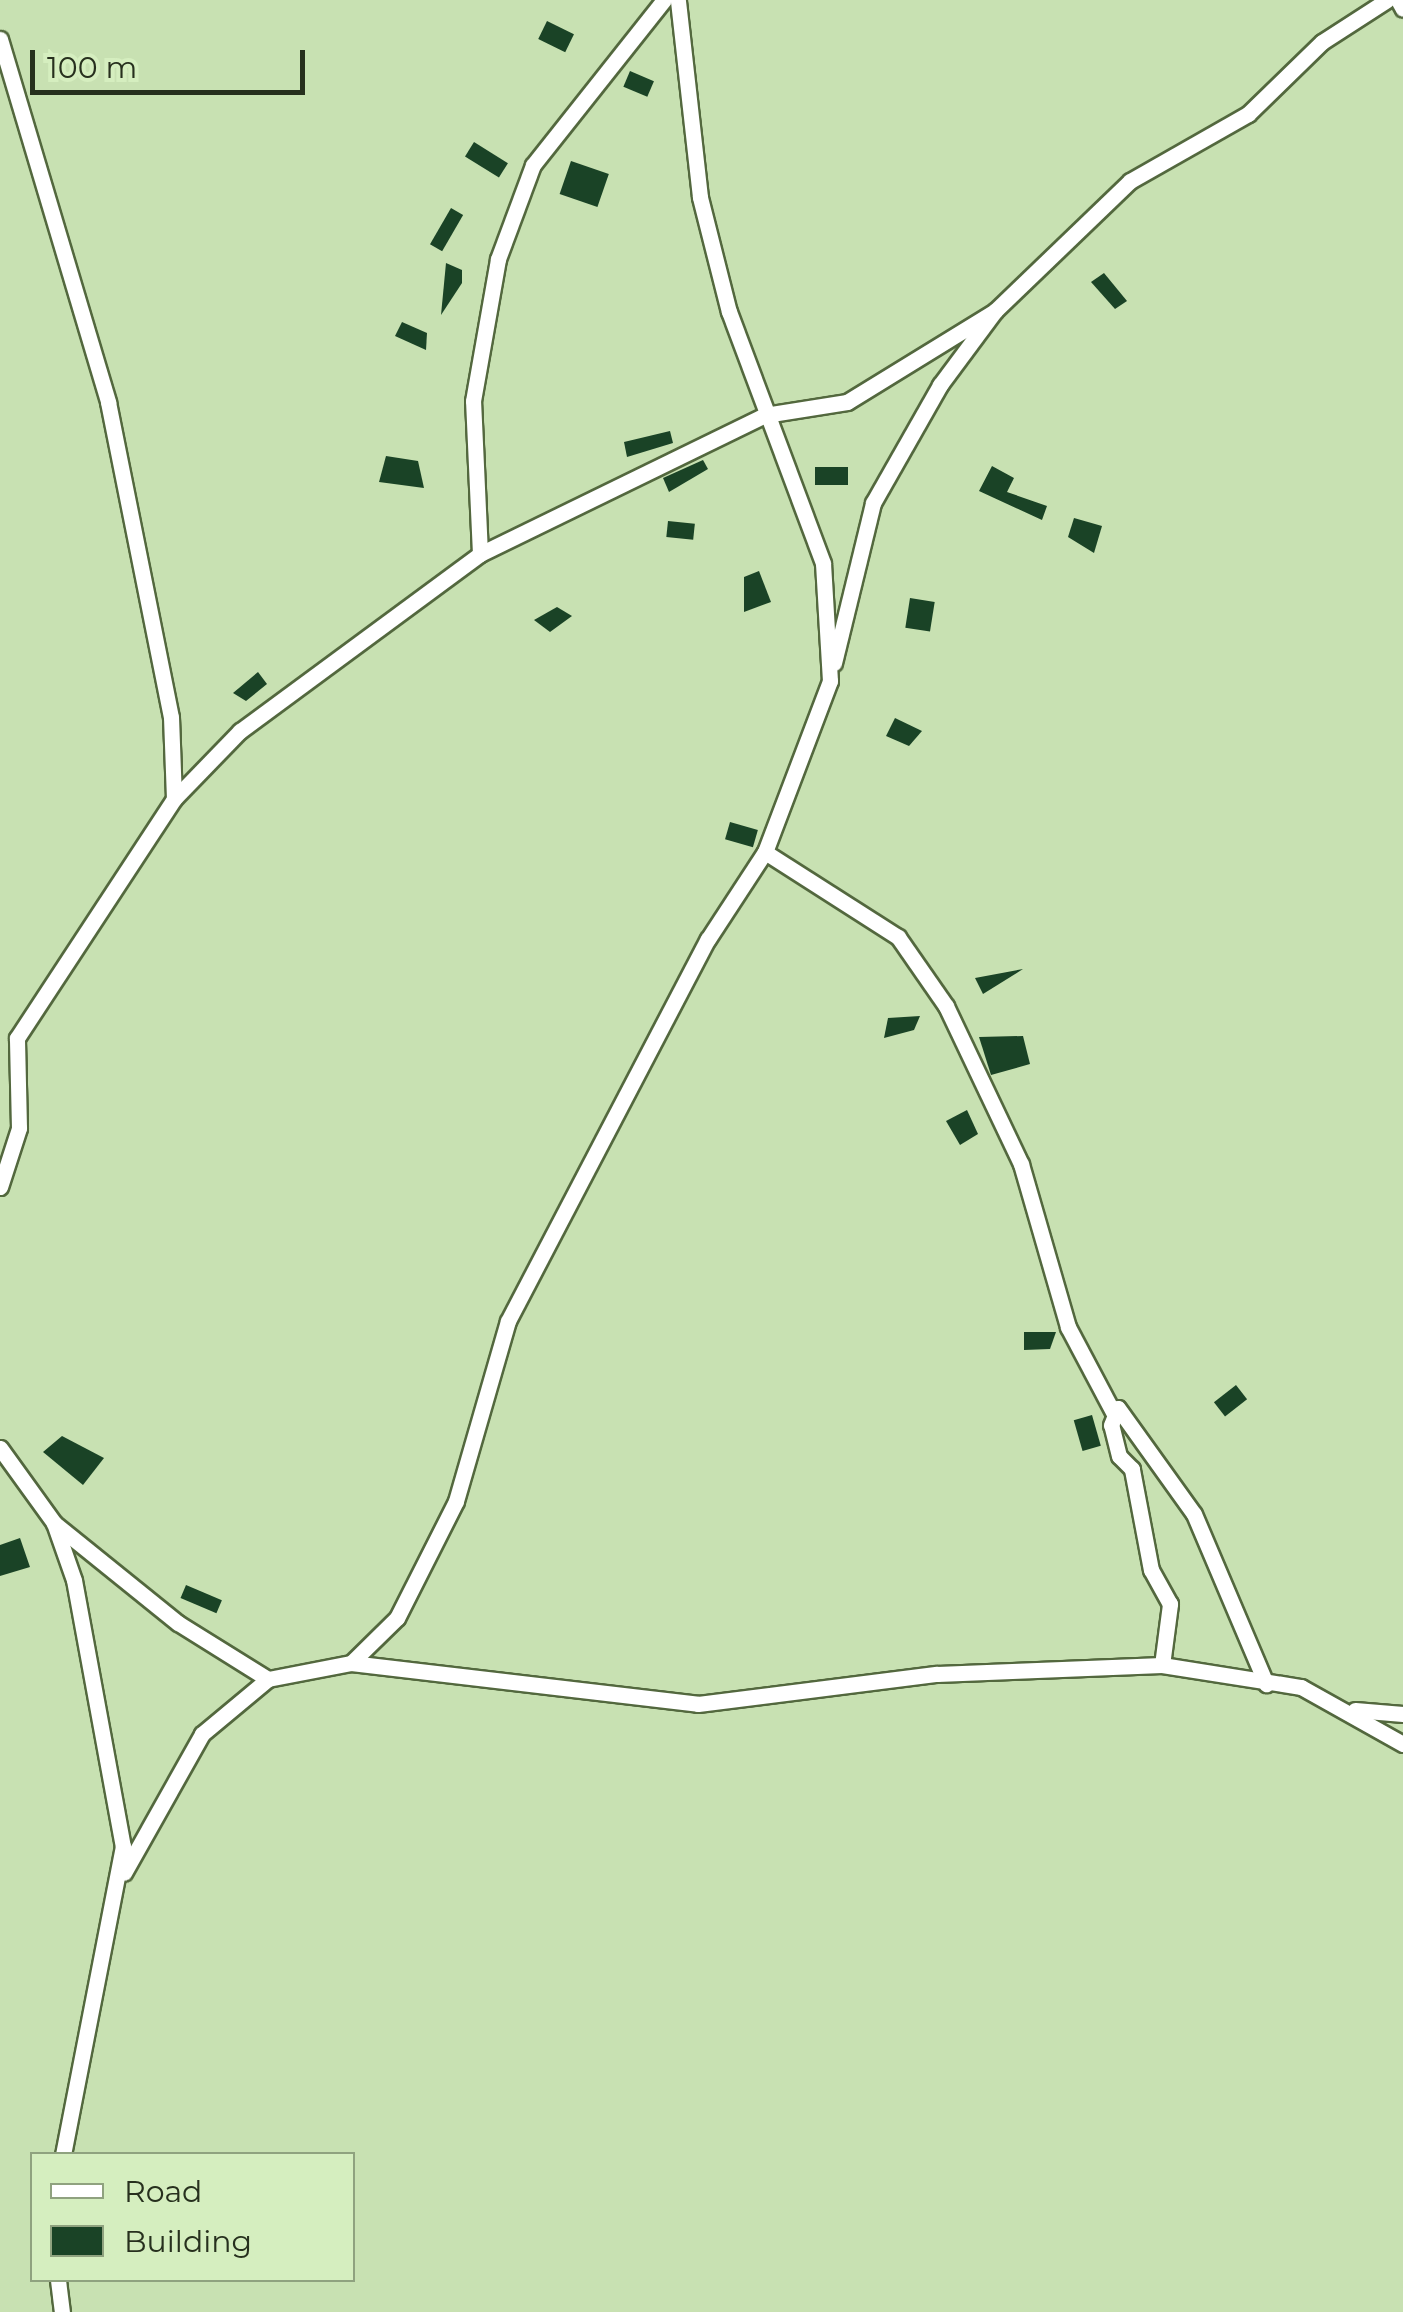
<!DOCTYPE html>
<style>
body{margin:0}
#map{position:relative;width:1403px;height:2312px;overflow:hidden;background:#c8e1b2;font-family:Montserrat,sans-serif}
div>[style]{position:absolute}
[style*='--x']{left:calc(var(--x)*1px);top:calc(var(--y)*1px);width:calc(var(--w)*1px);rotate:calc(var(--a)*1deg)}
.building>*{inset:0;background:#1a4326;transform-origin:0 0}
.roads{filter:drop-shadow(2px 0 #53683e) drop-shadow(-2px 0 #53683e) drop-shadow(0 2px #53683e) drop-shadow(0 -2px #53683e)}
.street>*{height:15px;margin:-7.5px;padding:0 7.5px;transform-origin:7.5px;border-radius:7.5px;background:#fff}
span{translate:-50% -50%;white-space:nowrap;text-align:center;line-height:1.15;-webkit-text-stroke:10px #d5eebf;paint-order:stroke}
.legend{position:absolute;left:30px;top:2152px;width:325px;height:130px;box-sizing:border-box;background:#d5eebf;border:2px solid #8fa27f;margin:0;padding:12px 18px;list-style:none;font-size:30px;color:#27301e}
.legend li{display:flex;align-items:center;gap:20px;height:50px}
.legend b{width:50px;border:2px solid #8fa27f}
.scale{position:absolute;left:30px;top:50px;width:275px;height:45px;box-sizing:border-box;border:5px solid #27301e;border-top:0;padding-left:12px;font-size:30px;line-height:35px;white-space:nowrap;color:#27301e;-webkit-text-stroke:8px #d5eebf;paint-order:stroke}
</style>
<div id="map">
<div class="building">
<div style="left:547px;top:21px;width:30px;height:20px;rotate:26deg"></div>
<div style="left:630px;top:71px;width:26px;height:17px;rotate:23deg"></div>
<div style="left:474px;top:142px;width:40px;height:17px;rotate:32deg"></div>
<div style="left:571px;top:161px;width:40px;height:35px;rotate:19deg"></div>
<div style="left:451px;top:208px;width:14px;height:42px;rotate:30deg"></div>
<div style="clip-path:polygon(446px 263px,462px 270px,462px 283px,441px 315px)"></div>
<div style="clip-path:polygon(1104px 273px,1127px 301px,1115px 309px,1091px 282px)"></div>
<div style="clip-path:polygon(402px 322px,427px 333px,426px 350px,395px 336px)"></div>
<div style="clip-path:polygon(670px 431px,673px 443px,627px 457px,624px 442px)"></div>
<div style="clip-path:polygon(386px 456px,418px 461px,424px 488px,379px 482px)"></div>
<div style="clip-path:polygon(703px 460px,708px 469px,669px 492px,663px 478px)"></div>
<div style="clip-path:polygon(992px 466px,1014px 478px,1007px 492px,1047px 506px,1042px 520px,979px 491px)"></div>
<div style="left:815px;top:467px;width:33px;height:18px"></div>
<div style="clip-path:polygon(1074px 518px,1102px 526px,1094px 553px,1068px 537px)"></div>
<div style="left:668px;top:521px;width:27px;height:16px;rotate:6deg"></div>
<div style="clip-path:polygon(759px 571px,771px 602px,744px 612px,744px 577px)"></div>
<div style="left:910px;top:598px;width:25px;height:30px;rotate:9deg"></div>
<div style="clip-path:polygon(557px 607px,572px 616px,550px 632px,534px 620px)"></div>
<div style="clip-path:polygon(258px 672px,267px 684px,246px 701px,233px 693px)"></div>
<div style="clip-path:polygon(895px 718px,922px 731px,909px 746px,886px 736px)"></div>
<div style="left:730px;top:822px;width:29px;height:18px;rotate:16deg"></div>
<div style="clip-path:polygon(1023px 969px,983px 994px,975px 978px)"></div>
<div style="clip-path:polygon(920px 1016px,914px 1030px,884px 1038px,888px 1018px)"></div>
<div style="clip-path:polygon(1023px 1036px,1030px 1064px,991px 1075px,979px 1037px)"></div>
<div style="clip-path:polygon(967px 1110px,978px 1134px,960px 1145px,946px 1121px)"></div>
<div style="clip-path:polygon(1024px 1332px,1056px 1332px,1050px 1349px,1024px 1350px)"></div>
<div style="left:1236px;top:1385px;width:18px;height:28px;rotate:52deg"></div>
<div style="left:1092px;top:1415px;width:32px;height:19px;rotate:74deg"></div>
<div style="clip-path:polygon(62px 1436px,104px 1458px,83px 1485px,43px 1452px)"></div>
<div style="clip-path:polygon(20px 1538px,30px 1567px,0 1576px,0 1545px)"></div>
<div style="left:186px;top:1585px;width:39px;height:14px;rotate:23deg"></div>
</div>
<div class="roads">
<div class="street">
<div style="--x:1398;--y:0;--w:10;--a:61"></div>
<div style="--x:0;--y:39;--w:379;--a:73.4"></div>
<div style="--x:108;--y:402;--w:321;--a:78.7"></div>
<div style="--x:171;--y:717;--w:82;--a:87.9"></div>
<div style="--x:480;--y:554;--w:153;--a:-92.6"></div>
<div style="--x:473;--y:401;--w:144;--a:-80"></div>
<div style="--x:498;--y:259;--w:100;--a:-69.6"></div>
<div style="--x:533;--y:165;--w:211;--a:-51.6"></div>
<div style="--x:834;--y:663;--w:165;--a:-76.3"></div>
<div style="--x:873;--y:503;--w:136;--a:-60.4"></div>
<div style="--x:940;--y:385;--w:92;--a:-53.4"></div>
<div style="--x:995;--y:311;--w:187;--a:-43.9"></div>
<div style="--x:1130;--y:181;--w:136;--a:-29.6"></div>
<div style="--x:1248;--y:114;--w:103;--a:-44.2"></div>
<div style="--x:1322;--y:42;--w:77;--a:-32.9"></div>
<div style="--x:765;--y:852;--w:158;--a:32.6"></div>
<div style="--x:898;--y:937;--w:84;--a:55.2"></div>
<div style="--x:946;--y:1006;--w:175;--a:64.6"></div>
<div style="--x:1021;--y:1164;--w:170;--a:73.9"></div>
<div style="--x:1068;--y:1327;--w:96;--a:62.1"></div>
<div style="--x:0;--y:1187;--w:62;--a:-72.1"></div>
<div style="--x:19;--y:1128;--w:90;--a:-91.3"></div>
<div style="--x:17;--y:1038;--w:286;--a:-56.7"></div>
<div style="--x:174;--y:799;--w:95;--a:-45.9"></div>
<div style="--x:240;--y:731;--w:298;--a:-36.4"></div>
<div style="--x:480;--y:554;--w:317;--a:-26"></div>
<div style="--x:765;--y:415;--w:83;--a:-9"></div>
<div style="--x:847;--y:402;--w:174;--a:-31.6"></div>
<div style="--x:0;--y:1448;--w:92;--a:54.2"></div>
<div style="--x:54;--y:1523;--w:60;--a:70.7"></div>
<div style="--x:74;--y:1580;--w:270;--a:79.6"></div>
<div style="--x:123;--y:1846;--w:314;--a:101"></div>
<div style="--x:54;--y:1523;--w:159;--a:38.9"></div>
<div style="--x:178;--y:1623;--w:106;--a:31.9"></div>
<div style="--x:268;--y:1679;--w:86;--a:140.2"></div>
<div style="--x:202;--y:1734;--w:159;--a:119.3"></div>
<div style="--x:351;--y:1663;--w:64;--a:-44.4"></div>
<div style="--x:397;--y:1618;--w:131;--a:-63.2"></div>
<div style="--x:456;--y:1501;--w:187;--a:-73.9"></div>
<div style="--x:508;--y:1321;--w:431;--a:-62.4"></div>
<div style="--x:708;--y:939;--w:104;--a:-56.8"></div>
<div style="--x:765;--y:852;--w:183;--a:-69.2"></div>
<div style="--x:830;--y:681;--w:118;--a:-93.4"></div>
<div style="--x:823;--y:563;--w:268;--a:-110.5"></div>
<div style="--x:729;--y:312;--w:119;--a:-104.2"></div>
<div style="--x:700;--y:197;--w:198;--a:-96.4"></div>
<div style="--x:1162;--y:1665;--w:62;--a:-82.5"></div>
<div style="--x:1170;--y:1604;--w:39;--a:-119"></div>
<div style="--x:1151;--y:1570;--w:103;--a:-100.7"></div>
<div style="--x:1132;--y:1469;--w:18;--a:-135"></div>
<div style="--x:1119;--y:1456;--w:32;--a:-104"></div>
<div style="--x:1111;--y:1425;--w:18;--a:-68"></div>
<div style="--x:1118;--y:1408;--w:130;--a:54.4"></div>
<div style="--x:1194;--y:1514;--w:185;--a:67"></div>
<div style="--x:268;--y:1679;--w:85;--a:-10.9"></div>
<div style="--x:351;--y:1663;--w:349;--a:6.7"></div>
<div style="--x:698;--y:1704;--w:241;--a:-7.2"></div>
<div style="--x:937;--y:1674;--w:225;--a:-2.3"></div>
<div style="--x:1162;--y:1665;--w:141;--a:9"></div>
<div style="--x:1301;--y:1687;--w:117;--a:29.2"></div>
<div style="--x:1355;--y:1710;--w:48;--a:4.8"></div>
<div style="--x:58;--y:2280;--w:32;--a:83"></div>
</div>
</div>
<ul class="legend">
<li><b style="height:12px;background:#fff"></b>Road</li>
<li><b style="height:28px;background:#1a4326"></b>Building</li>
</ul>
<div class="scale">100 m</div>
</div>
